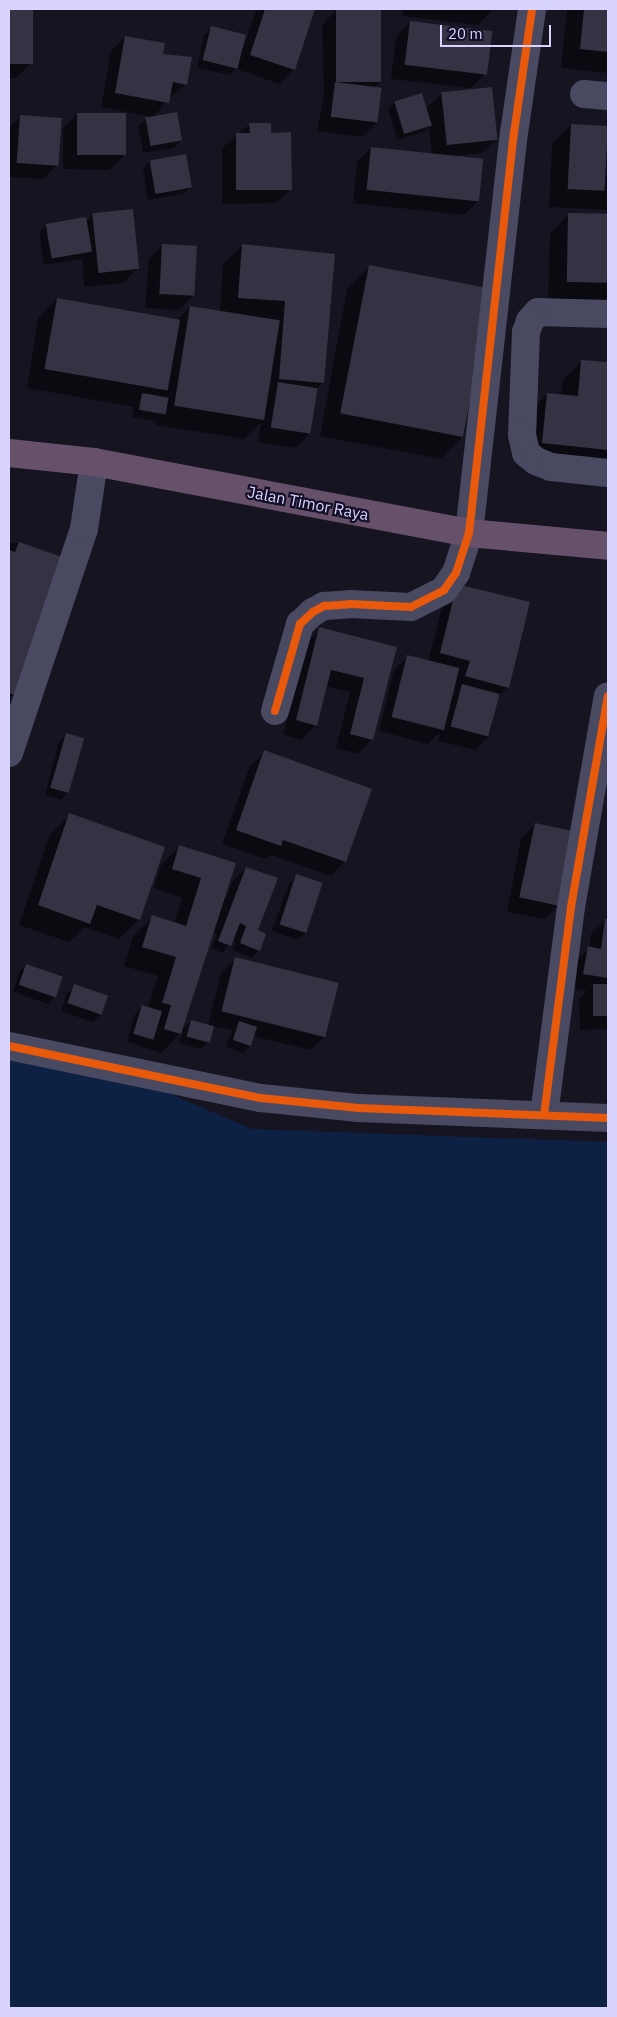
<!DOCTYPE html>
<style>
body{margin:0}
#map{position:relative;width:617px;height:2017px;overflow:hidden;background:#161421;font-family:"IBM Plex Sans",sans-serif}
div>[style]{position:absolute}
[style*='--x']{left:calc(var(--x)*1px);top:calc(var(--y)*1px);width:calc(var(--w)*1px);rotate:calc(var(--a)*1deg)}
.water>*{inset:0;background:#0d2144}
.shadow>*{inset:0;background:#0007;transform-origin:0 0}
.building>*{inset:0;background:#343243;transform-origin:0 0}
.minor>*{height:28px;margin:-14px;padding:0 14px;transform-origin:14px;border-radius:14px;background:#4a4962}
.highway>*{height:28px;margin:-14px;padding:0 14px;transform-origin:14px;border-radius:14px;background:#67516a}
.cycleway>*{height:8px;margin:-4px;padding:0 4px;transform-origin:4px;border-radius:4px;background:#e8590c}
span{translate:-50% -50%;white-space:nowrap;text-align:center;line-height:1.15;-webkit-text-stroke:4.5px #130f26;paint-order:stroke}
.street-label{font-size:16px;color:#d9d4ff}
.frame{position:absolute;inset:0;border:10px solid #d9d4ff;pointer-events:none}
.scale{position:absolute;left:440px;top:25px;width:111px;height:22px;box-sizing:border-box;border:2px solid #d9d4ff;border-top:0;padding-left:6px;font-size:15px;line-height:18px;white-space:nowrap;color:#d9d4ff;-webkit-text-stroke:4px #130f26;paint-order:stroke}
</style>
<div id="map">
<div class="water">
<div style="clip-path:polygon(9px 1052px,147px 1084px,252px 1129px,608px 1142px,608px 2008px,9px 2008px)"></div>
</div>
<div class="shadow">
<div style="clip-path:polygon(9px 9px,32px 9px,30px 64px,16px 78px,9px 78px)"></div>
<div style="clip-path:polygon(256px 9px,313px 9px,294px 69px,280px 84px,236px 69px,230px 75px,197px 68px,204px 35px,212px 28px,244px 47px)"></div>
<div style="clip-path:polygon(403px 9px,493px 9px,478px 25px,402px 16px)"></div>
<div style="clip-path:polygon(567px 9px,608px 9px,608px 73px,561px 68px)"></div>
<div style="clip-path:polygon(336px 10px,382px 80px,374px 88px,376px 123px,362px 137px,317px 131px,324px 94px,322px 25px)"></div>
<div style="clip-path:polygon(410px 22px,485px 74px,471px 88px,391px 79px,396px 37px)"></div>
<div style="clip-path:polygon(125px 37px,161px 55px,186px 84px,169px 98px,154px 117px,181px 141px,174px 148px,143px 153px,138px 125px,152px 117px,101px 107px,111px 51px)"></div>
<div style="clip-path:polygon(442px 93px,497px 139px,482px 153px,456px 156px,478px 201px,464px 215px,353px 203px,357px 162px,371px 148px,432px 155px,429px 127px,424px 132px,397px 140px,388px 109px,395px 101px,426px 109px)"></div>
<div style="clip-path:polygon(77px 114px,124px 156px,109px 170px,63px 169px,63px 128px)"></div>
<div style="clip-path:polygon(20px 117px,57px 165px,43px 179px,9px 177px,9px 128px)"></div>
<div style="clip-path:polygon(250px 124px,270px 134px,291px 189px,276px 203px,222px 204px,222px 148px)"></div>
<div style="clip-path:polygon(571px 125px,608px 127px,608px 210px,549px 207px,552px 144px)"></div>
<div style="clip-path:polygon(150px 161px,191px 187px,183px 194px,148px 200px,143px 169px)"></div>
<div style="clip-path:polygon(93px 214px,137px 269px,123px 283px,84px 287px,82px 259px,44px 265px,39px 232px,47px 225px,86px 222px)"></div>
<div style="clip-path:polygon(569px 214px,608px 215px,608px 302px,548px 300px,550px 234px)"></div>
<div style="clip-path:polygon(163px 245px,195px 247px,193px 296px,179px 310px,145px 308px,149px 259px)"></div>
<div style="clip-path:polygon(243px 245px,333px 255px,323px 383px,317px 389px,310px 433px,296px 448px,258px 442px,261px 422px,244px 439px,156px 425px,156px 421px,132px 417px,134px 407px,27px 388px,38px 318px,57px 299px,177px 320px,190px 307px,220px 312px,223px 264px)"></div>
<div style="clip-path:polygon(369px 267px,463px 436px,441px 459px,320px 436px,347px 289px)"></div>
<div style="clip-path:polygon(582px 361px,608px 363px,608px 469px,524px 462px,528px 413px,547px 394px,561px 396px,563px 380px)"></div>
<div style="left:19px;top:543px;width:153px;height:13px;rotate:90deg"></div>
<div style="clip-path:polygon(evenodd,458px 586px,508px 687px,499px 696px,489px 736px,475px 750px,438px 741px,440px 732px,428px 744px,379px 731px,394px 670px,408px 656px,428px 661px,444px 600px,458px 586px,452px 691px,456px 692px,451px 697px,452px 691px)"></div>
<div style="clip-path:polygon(320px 629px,395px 648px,372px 739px,358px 754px,336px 748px,350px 692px,325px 686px,316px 725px,301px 740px,283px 734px,306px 643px)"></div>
<div style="clip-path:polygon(66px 735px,69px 792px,61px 800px,45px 795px,59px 742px)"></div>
<div style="clip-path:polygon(264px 752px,345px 861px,331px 876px,271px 855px,266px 859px,222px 844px,250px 766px)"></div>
<div style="clip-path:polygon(70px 815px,164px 847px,138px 920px,119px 939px,85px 927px,69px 942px,19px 925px,50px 834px)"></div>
<div style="clip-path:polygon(535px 824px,559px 905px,545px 919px,507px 912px,521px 839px)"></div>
<div style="clip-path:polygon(180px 846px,226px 898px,232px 882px,246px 868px,259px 950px,252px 958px,233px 950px,236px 941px,232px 940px,223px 953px,211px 948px,217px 934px,213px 932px,181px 1031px,191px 1021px,208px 1026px,221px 973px,236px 959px,325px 1036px,311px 1050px,253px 1036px,250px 1046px,243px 1053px,226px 1047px,232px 1030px,213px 1026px,208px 1042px,201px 1049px,179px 1043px,183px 1031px,161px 1053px,127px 1041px,135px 1014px,142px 1007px,148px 1008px,158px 976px,124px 966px,133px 936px,153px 917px,174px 923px,182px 898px,154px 888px,161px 865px)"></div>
<div style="clip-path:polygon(297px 876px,321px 884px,305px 933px,297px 940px,272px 931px,289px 883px)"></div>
<div style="clip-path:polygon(605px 920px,608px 920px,608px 1029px,580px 1030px,579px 999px,587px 991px,570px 988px,574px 962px,589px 948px,591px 934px)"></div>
<div style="clip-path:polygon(26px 965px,55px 997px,48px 1004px,13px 992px,19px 972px)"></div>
<div style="clip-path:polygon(75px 986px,100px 1015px,93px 1022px,61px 1011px,67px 993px)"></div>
</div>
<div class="building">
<div style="left:10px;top:9px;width:23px;height:55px"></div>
<div style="clip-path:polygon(265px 9px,315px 9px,295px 70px,250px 55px)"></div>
<div style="left:336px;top:9px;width:45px;height:73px"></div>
<div style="clip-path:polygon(584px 9px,608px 9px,608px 52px,580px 49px)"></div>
<div style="left:410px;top:21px;width:83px;height:44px;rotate:7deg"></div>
<div style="left:211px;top:26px;width:36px;height:35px;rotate:14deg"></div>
<div style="clip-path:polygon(125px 36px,165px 43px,163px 54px,192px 57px,187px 85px,173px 82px,169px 103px,115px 93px)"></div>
<div style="left:335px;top:82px;width:47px;height:35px;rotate:7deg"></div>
<div style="left:492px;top:87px;width:53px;height:51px;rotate:84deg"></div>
<div style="left:422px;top:93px;width:34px;height:29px;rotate:73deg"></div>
<div style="left:177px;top:112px;width:29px;height:32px;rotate:80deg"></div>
<div style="left:77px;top:113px;width:49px;height:42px"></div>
<div style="left:20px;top:115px;width:42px;height:48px;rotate:4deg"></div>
<div style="clip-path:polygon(249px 123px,271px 123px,271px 133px,291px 132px,292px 190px,236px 190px,236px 133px,250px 133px)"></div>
<div style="left:571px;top:124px;width:37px;height:65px;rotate:3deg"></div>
<div style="left:371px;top:147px;width:113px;height:43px;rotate:6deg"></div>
<div style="left:186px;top:154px;width:34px;height:37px;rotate:80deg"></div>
<div style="left:133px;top:209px;width:60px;height:41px;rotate:84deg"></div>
<div style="left:568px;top:213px;width:40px;height:69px;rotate:1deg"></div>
<div style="left:86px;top:217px;width:35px;height:41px;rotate:80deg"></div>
<div style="left:162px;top:244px;width:35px;height:50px;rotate:3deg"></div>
<div style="clip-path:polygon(242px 244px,335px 254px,324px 383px,279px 379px,285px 301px,238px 298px)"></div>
<div style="left:369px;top:265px;width:125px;height:151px;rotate:11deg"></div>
<div style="left:57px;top:298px;width:125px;height:72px;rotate:10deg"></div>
<div style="left:190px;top:306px;width:91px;height:101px;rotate:9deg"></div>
<div style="clip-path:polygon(581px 360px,608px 362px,608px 450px,542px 443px,547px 393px,578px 396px)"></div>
<div style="left:278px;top:382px;width:40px;height:46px;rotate:9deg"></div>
<div style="left:142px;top:393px;width:27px;height:17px;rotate:10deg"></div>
<div style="clip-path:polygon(19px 542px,68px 559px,20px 697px,9px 693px,9px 550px,15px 552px)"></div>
<div style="clip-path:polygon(457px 584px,530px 602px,509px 688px,465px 676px,470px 661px,440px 653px)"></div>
<div style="clip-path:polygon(319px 627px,397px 647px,373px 740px,350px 734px,364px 678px,331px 670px,317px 726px,296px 720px)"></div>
<div style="left:407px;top:655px;width:54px;height:64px;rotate:14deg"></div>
<div style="left:462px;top:684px;width:39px;height:44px;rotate:15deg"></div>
<div style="left:66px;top:733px;width:19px;height:57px;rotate:16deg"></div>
<div style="clip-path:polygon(264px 750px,372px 789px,346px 862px,283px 840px,281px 846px,236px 830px)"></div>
<div style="clip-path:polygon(69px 813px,165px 847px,140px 920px,97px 905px,90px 924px,38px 905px)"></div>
<div style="left:535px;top:823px;width:40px;height:76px;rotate:12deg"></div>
<div style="clip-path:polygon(179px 845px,236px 863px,181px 1034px,164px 1029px,171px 1005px,162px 1003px,176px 957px,142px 947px,152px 915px,186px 926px,201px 878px,172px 869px)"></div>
<div style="clip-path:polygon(246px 867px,278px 878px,258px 930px,266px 934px,260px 951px,240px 943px,246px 926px,240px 923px,231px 946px,218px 941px)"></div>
<div style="left:296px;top:874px;width:28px;height:53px;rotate:18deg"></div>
<div style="clip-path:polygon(605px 919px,608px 919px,608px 978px,583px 974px,588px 946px,601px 949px)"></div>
<div style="left:235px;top:957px;width:107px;height:56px;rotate:14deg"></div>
<div style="left:26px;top:964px;width:39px;height:22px;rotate:19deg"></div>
<div style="left:74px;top:984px;width:36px;height:20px;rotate:19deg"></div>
<div style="left:593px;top:984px;width:15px;height:32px"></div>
<div style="left:142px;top:1005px;width:21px;height:30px;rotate:17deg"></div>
<div style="left:191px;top:1020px;width:24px;height:17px;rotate:15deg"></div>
<div style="left:239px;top:1021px;width:19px;height:20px;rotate:18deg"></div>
</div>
<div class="minor">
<div style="--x:584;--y:94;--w:24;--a:5"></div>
<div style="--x:608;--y:314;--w:70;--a:-178.4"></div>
<div style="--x:538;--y:312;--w:12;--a:132"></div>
<div style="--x:530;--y:321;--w:12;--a:110"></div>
<div style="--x:526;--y:332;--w:103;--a:92.2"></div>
<div style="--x:522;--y:435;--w:18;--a:77"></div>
<div style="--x:526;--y:453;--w:13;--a:39"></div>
<div style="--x:536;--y:461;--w:16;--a:22"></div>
<div style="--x:551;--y:467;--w:57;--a:6"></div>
<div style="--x:275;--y:711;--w:91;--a:-74"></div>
<div style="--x:300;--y:624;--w:18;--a:-43"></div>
<div style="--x:313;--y:612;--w:13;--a:-29"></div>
<div style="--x:324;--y:606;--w:26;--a:-4"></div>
<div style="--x:350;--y:604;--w:61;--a:2.8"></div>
<div style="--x:411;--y:607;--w:37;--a:-27"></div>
<div style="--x:444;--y:590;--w:21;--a:-55"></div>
<div style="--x:456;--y:573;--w:42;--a:-72"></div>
<div style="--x:469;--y:533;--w:403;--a:-83.6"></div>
<div style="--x:514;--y:133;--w:125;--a:-81.7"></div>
<div style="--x:9;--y:753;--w:236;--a:-71.5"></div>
<div style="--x:84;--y:529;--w:68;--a:-81.5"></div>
<div style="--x:9;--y:1046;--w:257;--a:11.7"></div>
<div style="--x:261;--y:1098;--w:98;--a:5.9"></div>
<div style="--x:358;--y:1108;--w:250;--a:2.3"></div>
<div style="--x:544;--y:1115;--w:210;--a:-82.6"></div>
<div style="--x:571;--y:907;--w:214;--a:-80.1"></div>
</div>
<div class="highway">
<div style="--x:9;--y:453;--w:85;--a:6"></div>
<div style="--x:94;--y:462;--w:382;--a:10.7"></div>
<div style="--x:469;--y:533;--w:140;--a:5.3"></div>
</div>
<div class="cycleway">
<div style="--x:275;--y:711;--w:91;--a:-74"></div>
<div style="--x:300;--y:624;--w:18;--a:-43"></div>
<div style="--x:313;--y:612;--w:13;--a:-29"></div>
<div style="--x:324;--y:606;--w:26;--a:-4"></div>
<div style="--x:350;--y:604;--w:61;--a:2.8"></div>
<div style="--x:411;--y:607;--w:37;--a:-27"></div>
<div style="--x:444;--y:590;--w:21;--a:-55"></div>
<div style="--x:456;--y:573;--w:42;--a:-72"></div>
<div style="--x:469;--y:533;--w:403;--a:-83.6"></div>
<div style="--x:514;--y:133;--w:125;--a:-81.7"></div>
<div style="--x:9;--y:1046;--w:257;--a:11.7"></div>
<div style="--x:261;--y:1098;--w:98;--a:5.9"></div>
<div style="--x:358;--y:1108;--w:250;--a:2.3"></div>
<div style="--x:544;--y:1115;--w:210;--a:-82.6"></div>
<div style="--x:571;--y:907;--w:214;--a:-80.1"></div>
</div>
<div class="street-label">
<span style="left:308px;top:503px;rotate:11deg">Jalan Timor Raya</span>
</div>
<div class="frame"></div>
<div class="scale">20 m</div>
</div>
